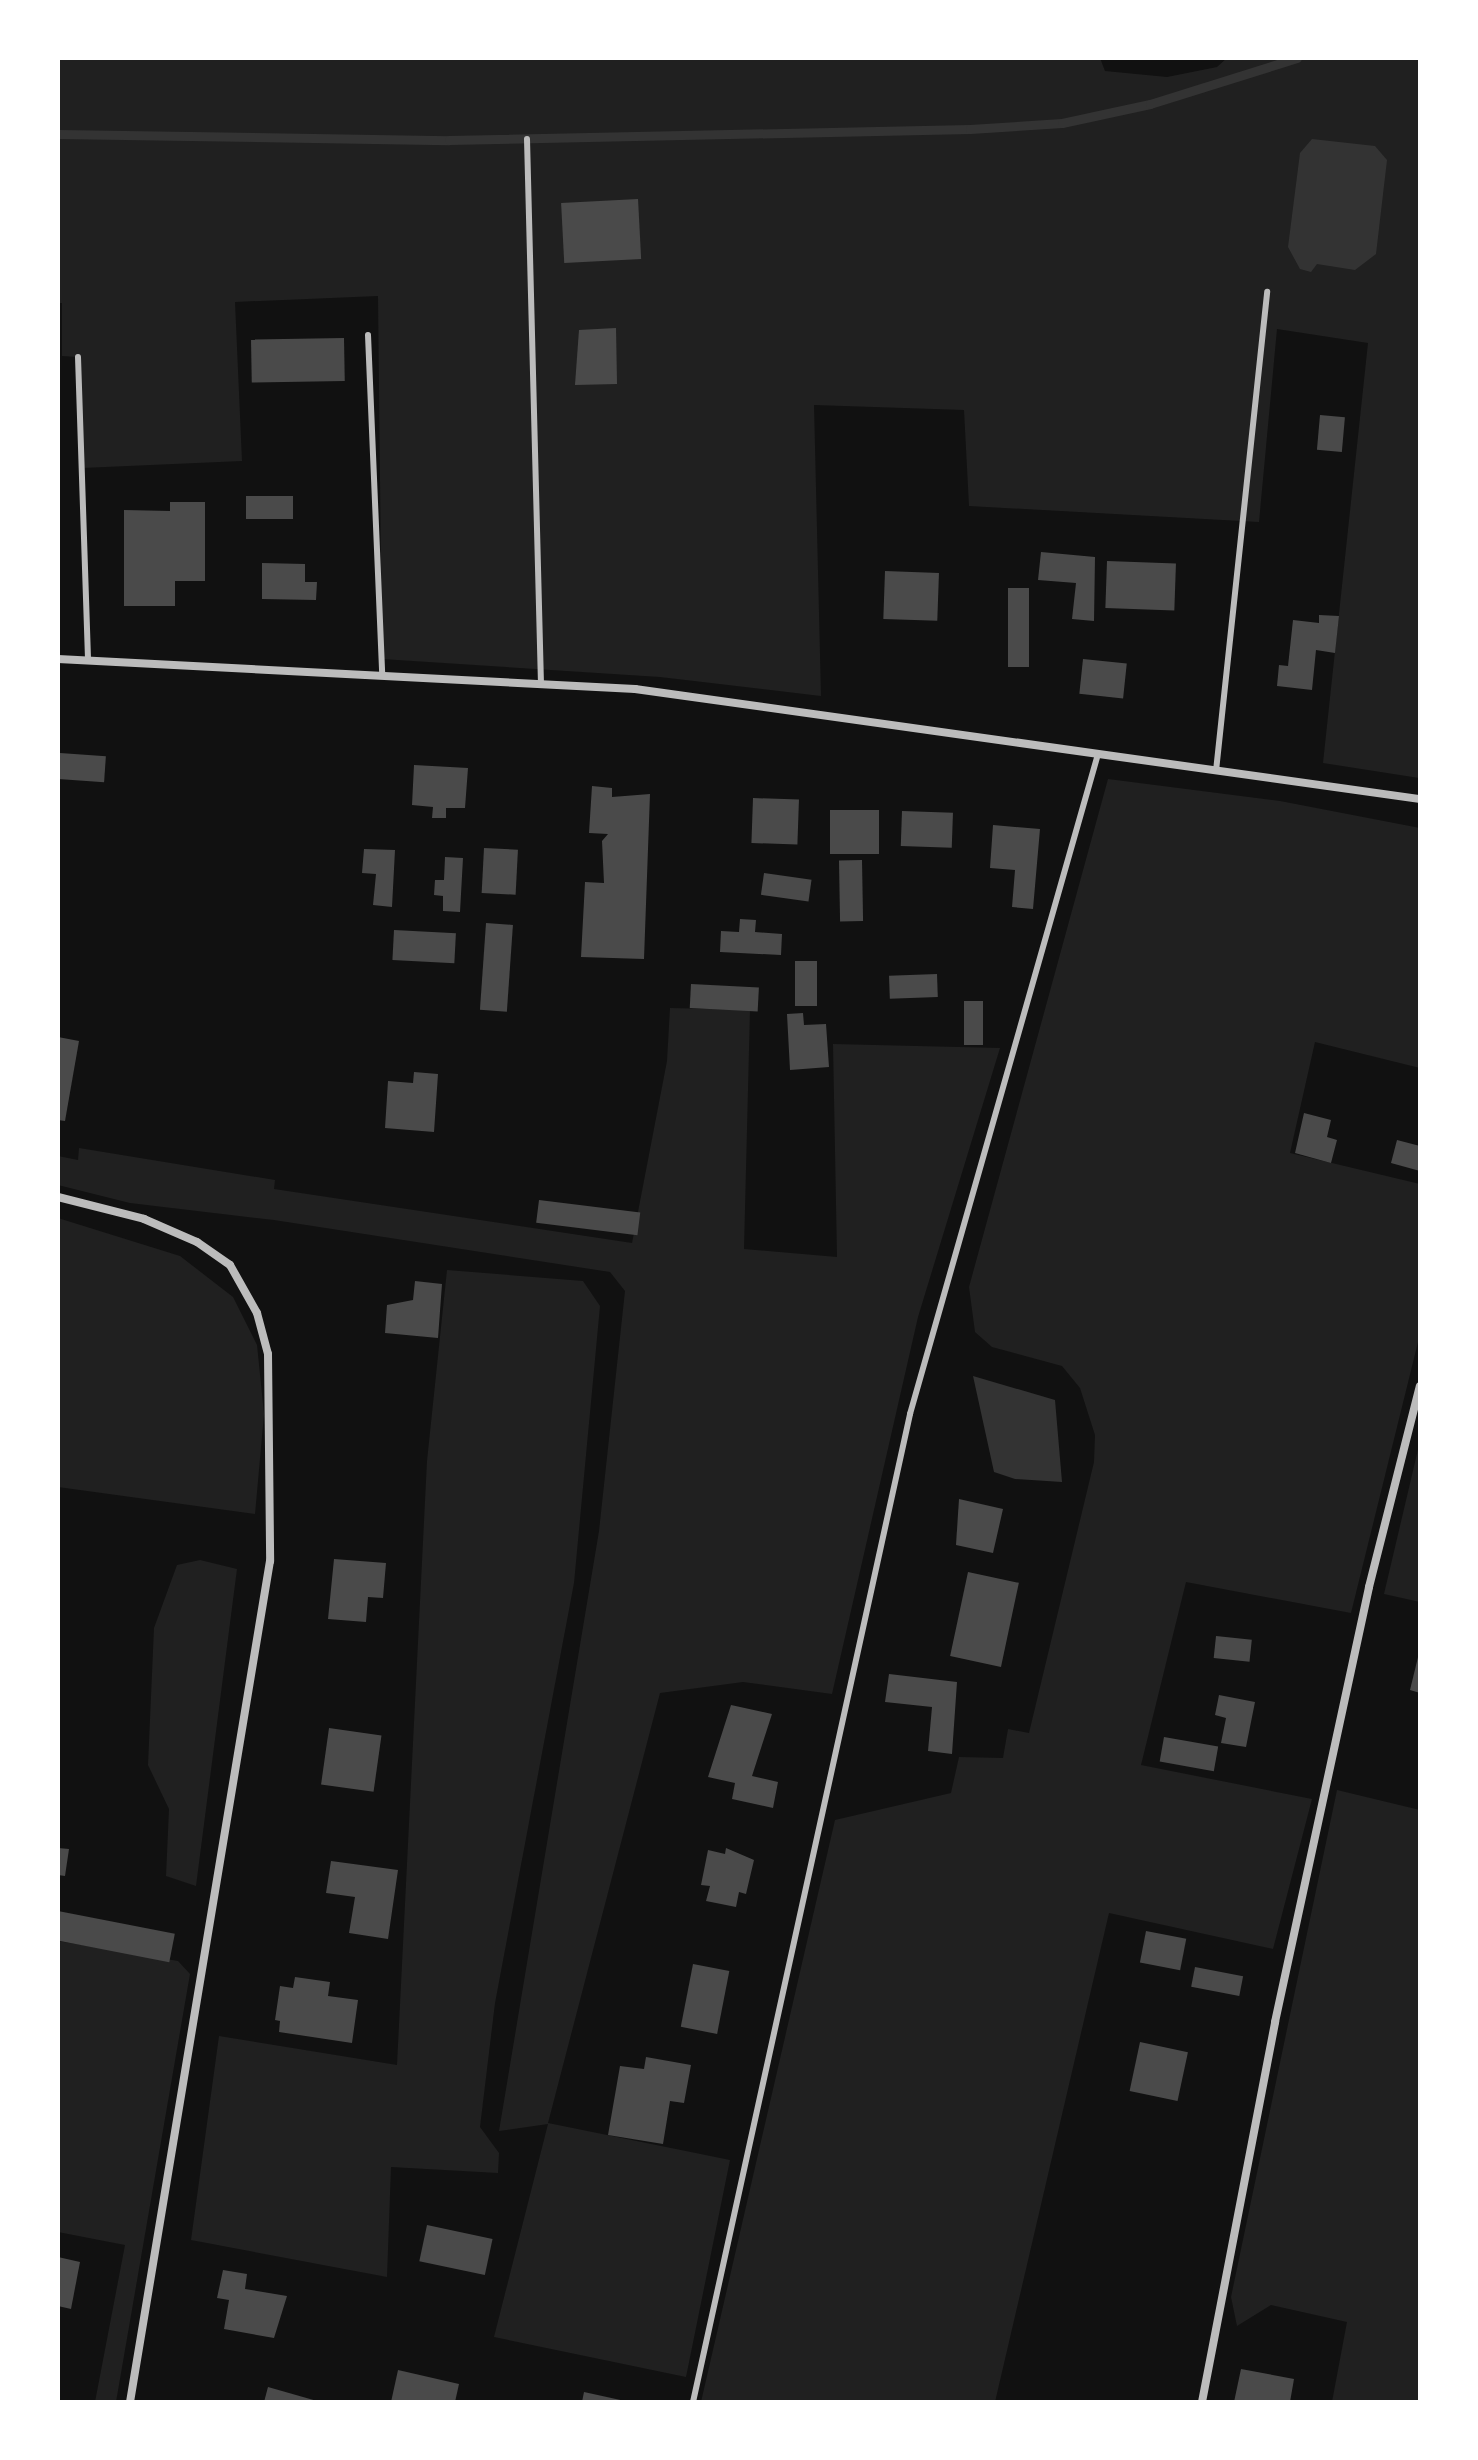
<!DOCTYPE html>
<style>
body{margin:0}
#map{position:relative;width:1478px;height:2460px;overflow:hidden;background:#111;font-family:Poppins,sans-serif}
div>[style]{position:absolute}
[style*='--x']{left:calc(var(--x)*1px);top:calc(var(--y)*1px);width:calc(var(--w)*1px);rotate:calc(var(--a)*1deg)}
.green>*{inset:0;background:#202020}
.water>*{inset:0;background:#333}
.stream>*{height:9px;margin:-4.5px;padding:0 4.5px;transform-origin:4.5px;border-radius:4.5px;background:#333}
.building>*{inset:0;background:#4a4a4a;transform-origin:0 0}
.service>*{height:6px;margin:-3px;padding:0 3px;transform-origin:3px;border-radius:3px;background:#bcbcbc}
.minor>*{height:8px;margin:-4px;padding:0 4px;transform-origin:4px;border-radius:4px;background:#bcbcbc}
span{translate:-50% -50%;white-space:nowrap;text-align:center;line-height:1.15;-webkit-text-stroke:8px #fff;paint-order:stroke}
.frame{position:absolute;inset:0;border:60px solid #fff;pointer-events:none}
</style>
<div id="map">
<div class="green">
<div style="clip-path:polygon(58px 58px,1100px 58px,1105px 71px,1167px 77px,1217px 67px,1227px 58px,1420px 58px,1419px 778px,1323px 763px,1368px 343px,1277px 329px,1259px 522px,969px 506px,964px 410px,814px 405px,821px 696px,660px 677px,382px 659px,378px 296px,235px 302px,242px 461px,82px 468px,77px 357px,62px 356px,62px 303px,58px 303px)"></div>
<div style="clip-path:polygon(1108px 779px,1280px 801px,1420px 828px,1420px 1068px,1315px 1042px,1290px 1153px,1420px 1184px,1420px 1334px,1351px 1613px,1186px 1582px,1141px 1765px,1312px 1799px,1273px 1949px,1109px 1913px,995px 2402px,701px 2402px,835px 1820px,951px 1793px,959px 1757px,1003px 1758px,1008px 1729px,1029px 1733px,1094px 1462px,1095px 1435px,1080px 1388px,1062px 1366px,992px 1347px,975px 1332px,969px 1287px)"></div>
<div style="clip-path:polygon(670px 1008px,750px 1010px,744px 1249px,837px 1257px,833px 1044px,1000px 1048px,918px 1317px,832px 1694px,743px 1682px,660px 1693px,548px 2123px,730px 2160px,686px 2377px,494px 2337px,548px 2124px,499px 2131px,599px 1531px,625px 1291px,610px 1272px,274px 1220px,130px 1203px,58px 1185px,58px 1156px,78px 1160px,79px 1148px,275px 1180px,274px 1189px,632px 1243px,667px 1061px)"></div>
<div style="clip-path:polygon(58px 1218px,180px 1256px,233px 1297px,257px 1345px,264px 1414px,255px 1514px,58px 1487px)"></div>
<div style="clip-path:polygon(447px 1270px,583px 1281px,600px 1306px,574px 1583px,495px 2003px,480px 2127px,499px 2153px,498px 2173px,391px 2167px,387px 2277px,191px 2240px,219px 2036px,397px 2065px,427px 1461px)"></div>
<div style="clip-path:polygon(1420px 1441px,1420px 1602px,1384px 1594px)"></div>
<div style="clip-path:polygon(200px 1560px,237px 1569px,196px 1886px,166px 1876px,169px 1809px,148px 1765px,154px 1628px,177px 1565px)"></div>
<div style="clip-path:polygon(1337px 1790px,1420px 1810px,1420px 2402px,1332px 2402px,1347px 2322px,1271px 2305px,1237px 2326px,1231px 2297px)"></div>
<div style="clip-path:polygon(58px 1941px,178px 1961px,190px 1974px,116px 2402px,95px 2402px,125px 2245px,58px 2232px)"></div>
</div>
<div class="water">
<div style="clip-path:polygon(1312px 139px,1375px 146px,1387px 160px,1376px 254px,1355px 270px,1317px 264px,1311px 272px,1300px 269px,1288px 247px,1300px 153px)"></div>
<div style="clip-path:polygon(973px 1376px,1055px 1400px,1062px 1482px,1015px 1479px,994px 1472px)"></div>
</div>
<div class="stream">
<div style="--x:58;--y:134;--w:391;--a:0.9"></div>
<div style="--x:449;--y:140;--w:521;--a:-1.21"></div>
<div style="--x:970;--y:129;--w:92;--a:-3.7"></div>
<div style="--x:1062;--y:123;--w:90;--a:-12.2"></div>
<div style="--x:1150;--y:104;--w:154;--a:-17.4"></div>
</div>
<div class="building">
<div style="left:638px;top:199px;width:60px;height:77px;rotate:87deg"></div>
<div style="clip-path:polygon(616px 328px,617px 384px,575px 385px,579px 330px)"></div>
<div style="left:344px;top:338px;width:43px;height:93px;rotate:89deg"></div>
<div style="left:1320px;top:415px;width:25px;height:35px;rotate:5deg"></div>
<div style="left:246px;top:496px;width:47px;height:23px"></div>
<div style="clip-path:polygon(170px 502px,205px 502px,205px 581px,175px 581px,175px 606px,124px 606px,124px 510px,170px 511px)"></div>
<div style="clip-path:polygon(1041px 552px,1095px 557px,1094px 621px,1072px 619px,1076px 583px,1038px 580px)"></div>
<div style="left:1107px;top:561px;width:69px;height:47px;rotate:2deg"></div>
<div style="clip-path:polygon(262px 563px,305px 564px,305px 582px,317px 582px,316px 600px,262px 599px)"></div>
<div style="left:885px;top:571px;width:54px;height:48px;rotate:2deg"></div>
<div style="left:1008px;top:588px;width:21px;height:79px"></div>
<div style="clip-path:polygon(1319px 615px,1339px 616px,1335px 653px,1316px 650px,1312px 690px,1277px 686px,1279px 665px,1288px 666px,1293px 620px,1319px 623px)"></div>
<div style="left:1083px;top:659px;width:44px;height:35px;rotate:6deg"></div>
<div style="left:60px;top:753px;width:46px;height:26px;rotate:4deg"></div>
<div style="clip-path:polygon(414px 765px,468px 768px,465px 808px,446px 808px,446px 818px,432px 818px,433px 807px,412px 805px)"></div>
<div style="clip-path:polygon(592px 786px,612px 788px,612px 797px,650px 794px,644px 959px,581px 957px,585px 882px,604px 883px,602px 841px,608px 834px,589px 833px)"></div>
<div style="left:753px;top:798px;width:46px;height:45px;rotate:2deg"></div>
<div style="left:830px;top:810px;width:49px;height:44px"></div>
<div style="left:902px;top:811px;width:51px;height:35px;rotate:2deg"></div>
<div style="clip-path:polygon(993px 825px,1040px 829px,1033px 909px,1012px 907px,1015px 870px,990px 868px)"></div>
<div style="left:484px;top:848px;width:34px;height:45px;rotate:3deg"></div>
<div style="clip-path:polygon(364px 849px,395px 850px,392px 907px,373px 905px,376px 874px,362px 873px)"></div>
<div style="clip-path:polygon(445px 857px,463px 858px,460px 912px,443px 911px,443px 896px,434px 895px,435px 880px,444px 880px)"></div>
<div style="left:862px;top:860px;width:61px;height:23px;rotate:89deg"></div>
<div style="left:764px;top:873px;width:48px;height:22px;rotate:8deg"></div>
<div style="clip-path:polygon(740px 919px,756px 920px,755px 932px,782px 934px,781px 955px,720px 952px,721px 931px,739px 932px)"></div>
<div style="left:486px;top:923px;width:27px;height:87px;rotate:4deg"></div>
<div style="left:394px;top:930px;width:62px;height:30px;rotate:3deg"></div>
<div style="left:795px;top:961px;width:22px;height:45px"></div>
<div style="left:937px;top:974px;width:23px;height:48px;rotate:88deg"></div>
<div style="left:691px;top:984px;width:68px;height:24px;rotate:3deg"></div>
<div style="left:964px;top:1001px;width:19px;height:44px"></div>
<div style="clip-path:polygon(803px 1013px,804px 1025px,826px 1024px,829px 1067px,790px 1070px,787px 1014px)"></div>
<div style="clip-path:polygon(58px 1037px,79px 1041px,65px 1121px,58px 1120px)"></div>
<div style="clip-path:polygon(414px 1072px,438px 1074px,434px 1132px,385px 1128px,388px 1081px,413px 1083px)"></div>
<div style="clip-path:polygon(1304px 1113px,1331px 1120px,1327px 1137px,1337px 1140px,1331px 1163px,1295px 1153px)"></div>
<div style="clip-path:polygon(1397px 1140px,1420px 1146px,1420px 1171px,1391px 1163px)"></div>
<div style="left:539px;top:1200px;width:102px;height:23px;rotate:7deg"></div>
<div style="clip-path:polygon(415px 1281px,442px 1284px,438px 1338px,385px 1333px,387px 1305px,413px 1300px)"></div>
<div style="clip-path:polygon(959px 1499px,1003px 1509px,993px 1553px,956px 1545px)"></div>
<div style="clip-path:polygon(334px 1559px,386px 1563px,383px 1598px,368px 1597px,366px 1622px,328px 1619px)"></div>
<div style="left:968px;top:1572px;width:52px;height:86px;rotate:12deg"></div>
<div style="left:1216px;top:1636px;width:36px;height:22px;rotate:6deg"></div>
<div style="clip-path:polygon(1419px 1653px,1420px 1653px,1420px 1693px,1410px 1690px)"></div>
<div style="clip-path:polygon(889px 1674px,957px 1682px,952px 1754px,928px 1751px,932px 1707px,885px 1702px)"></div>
<div style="clip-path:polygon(1219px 1695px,1255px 1702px,1246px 1747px,1221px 1743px,1226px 1718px,1215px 1715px)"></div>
<div style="clip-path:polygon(731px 1705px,772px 1714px,752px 1776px,778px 1782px,773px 1808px,732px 1799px,735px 1783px,708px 1777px)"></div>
<div style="left:329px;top:1728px;width:53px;height:57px;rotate:8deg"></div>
<div style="left:1164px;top:1737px;width:55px;height:25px;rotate:10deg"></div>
<div style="clip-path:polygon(58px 1848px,69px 1849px,65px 1876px,58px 1875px)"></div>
<div style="clip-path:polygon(726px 1848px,754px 1860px,746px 1894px,739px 1892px,736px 1907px,706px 1901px,710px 1886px,701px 1885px,708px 1850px,725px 1854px)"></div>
<div style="clip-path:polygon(331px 1861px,398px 1870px,388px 1939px,349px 1933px,355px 1897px,326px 1893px)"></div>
<div style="left:58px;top:1911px;width:119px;height:29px;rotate:11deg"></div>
<div style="left:1146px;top:1931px;width:41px;height:32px;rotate:11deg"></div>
<div style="left:693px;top:1964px;width:37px;height:64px;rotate:11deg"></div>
<div style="left:1195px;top:1967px;width:49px;height:20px;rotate:11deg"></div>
<div style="clip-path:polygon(295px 1977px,330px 1982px,328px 1996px,358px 2000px,352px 2043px,279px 2032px,280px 2021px,275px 2020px,280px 1986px,293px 1988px)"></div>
<div style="left:1140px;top:2042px;width:49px;height:50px;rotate:12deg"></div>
<div style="clip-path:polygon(646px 2057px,691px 2065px,684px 2103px,670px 2101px,663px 2144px,608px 2135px,620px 2066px,644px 2069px)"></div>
<div style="left:427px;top:2225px;width:67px;height:37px;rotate:12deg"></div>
<div style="clip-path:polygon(58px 2257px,80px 2262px,71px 2309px,58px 2306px)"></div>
<div style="clip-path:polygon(223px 2270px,247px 2274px,245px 2289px,287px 2296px,274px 2338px,224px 2329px,229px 2300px,217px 2298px)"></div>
<div style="clip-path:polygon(1241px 2369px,1294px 2379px,1290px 2402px,1234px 2402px)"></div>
<div style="clip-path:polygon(398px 2370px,459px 2384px,455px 2402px,391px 2402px)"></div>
<div style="clip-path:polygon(268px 2387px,317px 2401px,317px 2402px,264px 2402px)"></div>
<div style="clip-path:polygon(584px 2392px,625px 2401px,625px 2402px,582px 2402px)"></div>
</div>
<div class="service">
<div style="--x:527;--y:139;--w:544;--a:88.53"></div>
<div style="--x:368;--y:335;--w:339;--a:87.6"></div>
<div style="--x:78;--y:357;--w:304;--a:88.1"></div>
<div style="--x:1216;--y:771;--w:482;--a:-83.9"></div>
<div style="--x:693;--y:2402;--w:1012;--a:-77.61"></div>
<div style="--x:910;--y:1414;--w:686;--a:-74.1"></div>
</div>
<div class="minor">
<div style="--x:58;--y:659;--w:578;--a:2.98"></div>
<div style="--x:635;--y:689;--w:793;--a:7.98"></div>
<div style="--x:58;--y:1197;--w:89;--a:14.3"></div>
<div style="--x:144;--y:1219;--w:58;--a:23.5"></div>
<div style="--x:197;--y:1242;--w:40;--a:34.9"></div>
<div style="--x:230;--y:1265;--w:55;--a:60.6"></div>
<div style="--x:257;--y:1313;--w:42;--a:75"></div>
<div style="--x:268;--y:1354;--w:207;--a:89.4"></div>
<div style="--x:270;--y:1561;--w:853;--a:99.45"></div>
<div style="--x:1202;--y:2402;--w:387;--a:-79.1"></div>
<div style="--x:1275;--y:2022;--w:445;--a:-77.8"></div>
<div style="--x:1369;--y:1587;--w:207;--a:-75.8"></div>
</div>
<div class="frame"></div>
</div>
